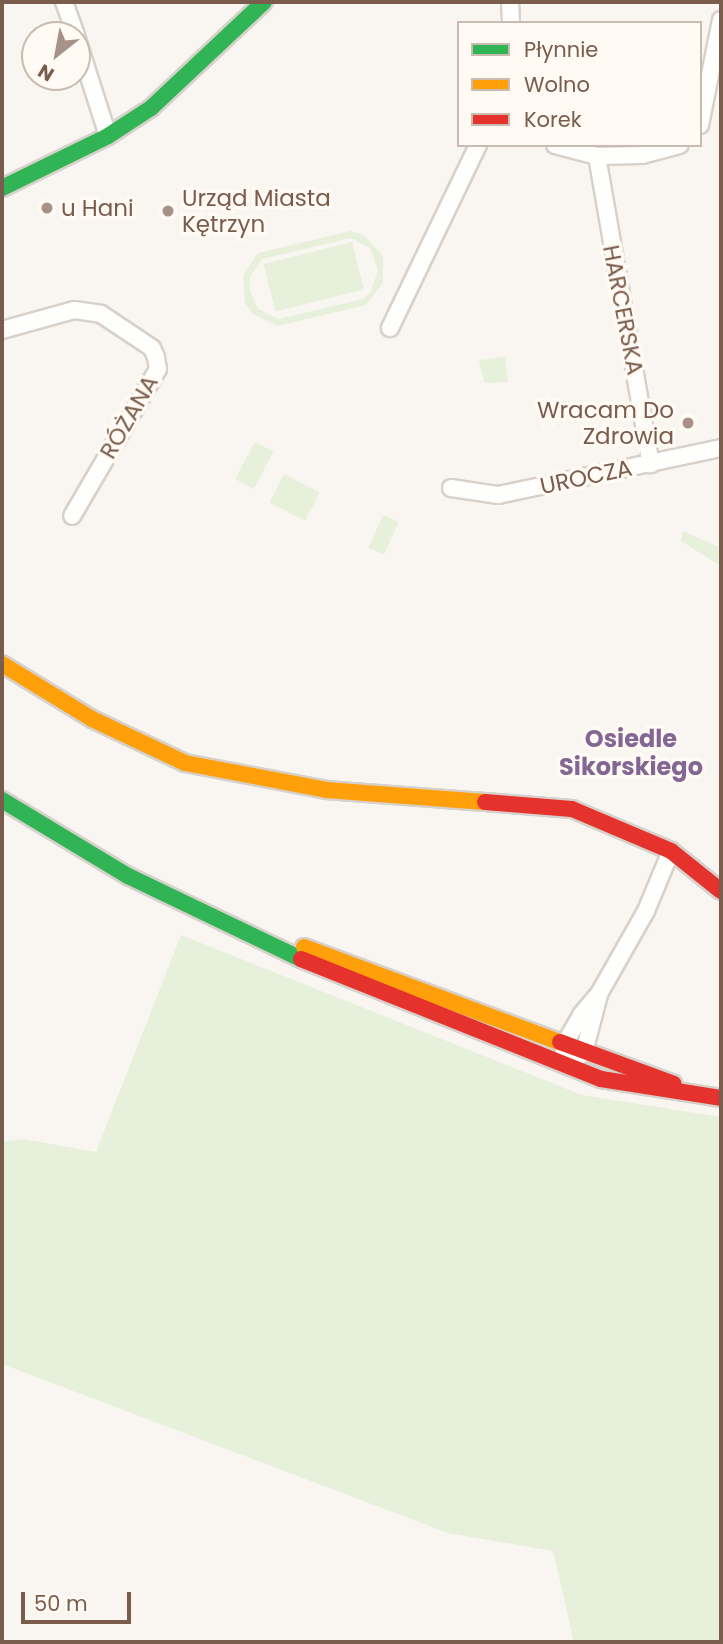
<!DOCTYPE html>
<meta charset="utf-8">
<style>
body{margin:0}
#map{position:relative;width:723px;height:1644px;overflow:hidden;background:#f9f5f0;font-family:Poppins,sans-serif}
div>[style]{position:absolute}
[style*='--x']{left:calc(var(--x)*1px);top:calc(var(--y)*1px);width:calc(var(--w)*1px);rotate:calc(var(--a)*1deg)}
.green>*{inset:0;background:#e7f0db;transform-origin:0 0}
.roads{filter:drop-shadow(2px 0 #d7d1cb) drop-shadow(-2px 0 #d7d1cb) drop-shadow(0 2px #d7d1cb) drop-shadow(0 -2px #d7d1cb)}
.street>*{height:16px;margin:-8px;padding:0 8px;transform-origin:8px;border-radius:8px;background:#fefefd}
.fast>*{height:16px;margin:-8px;padding:0 8px;transform-origin:8px;border-radius:8px;background:#30b455}
.slow>*{height:16px;margin:-8px;padding:0 8px;transform-origin:8px;border-radius:8px;background:#ff9f0a}
.jam>*{height:16px;margin:-8px;padding:0 8px;transform-origin:8px;border-radius:8px;background:#e5322d}
.dots>*{width:19px;height:19px;translate:-50% -50%;box-sizing:border-box;border:4px solid #fffaf3;border-radius:50%}
span{translate:-50% -50%;white-space:nowrap;text-align:center;line-height:1.15;-webkit-text-stroke:7px #fffaf3;paint-order:stroke}
.poi-label{font-size:23px;color:#7a5c4d}
.left{translate:0 -50%;text-align:left}
.right{translate:-100% -50%;text-align:right}
.street-label{font-size:23px;color:#7a5c4d}
.neighbourhood-label{font-size:24px;color:#846695;font-weight:700}
.frame{position:absolute;inset:0;border:4px solid #7a5c4d;pointer-events:none}
.legend{position:absolute;left:457px;top:21px;width:245px;height:126px;box-sizing:border-box;background:#fffaf3;border:2px solid #cabbb1;margin:0;padding:9px 12px;list-style:none;font-size:21px;color:#7a5c4d}
.legend li{display:flex;align-items:center;gap:14px;height:35px}
.legend b{width:35px;border:2px solid #cabbb1}
.north{position:absolute;left:21px;top:21px;width:70px;height:70px;box-sizing:border-box;background:#fffaf3;border:2px solid #cabbb1;border-radius:50%;rotate:211deg;font-size:19px;font-weight:700;line-height:28px;text-align:center;color:#7a5c4d}
.north::after{content:'';display:block;margin:auto;width:24px;height:32px;background:#a69286;clip-path:polygon(50% 0,100% 100%,50% 72%,0 100%)}
.scale{position:absolute;left:21px;top:1592px;width:110px;height:32px;box-sizing:border-box;border:4px solid #7a5c4d;border-top:0;padding-left:9px;font-size:21px;line-height:24px;white-space:nowrap;color:#7a5c4d;-webkit-text-stroke:5px #fffaf3;paint-order:stroke}
</style>
<div id="map">
<div class="green">
<div style="clip-path:polygon(evenodd,351px 231px,364px 235px,383px 256px,383px 283px,366px 305px,277px 326px,253px 314px,245px 303px,243px 276px,258px 253px,351px 231px,351px 238px,370px 248px,378px 270px,371px 291px,363px 299px,278px 319px,258px 309px,249px 289px,250px 277px,262px 259px,351px 238px)"></div>
<div style="left:352px;top:242px;width:49px;height:91px;rotate:76deg"></div>
<div style="clip-path:polygon(505px 357px,508px 382px,484px 383px,479px 360px)"></div>
<div style="left:255px;top:442px;width:21px;height:42px;rotate:28deg"></div>
<div style="left:284px;top:474px;width:40px;height:32px;rotate:27deg"></div>
<div style="left:383px;top:515px;width:17px;height:36px;rotate:24deg"></div>
<div style="clip-path:polygon(683px 531px,721px 548px,721px 566px,681px 541px)"></div>
<div style="clip-path:polygon(181px 935px,582px 1095px,721px 1117px,721px 1642px,574px 1642px,553px 1551px,448px 1533px,2px 1364px,2px 1142px,23px 1139px,96px 1152px)"></div>
</div>
<div class="roads">
<div class="street">
<div style="--x:64;--y:2;--w:35;--a:70"></div>
<div style="--x:510;--y:2;--w:21;--a:87"></div>
<div style="--x:77;--y:39;--w:102;--a:72.3"></div>
<div style="--x:700;--y:125;--w:107;--a:-78.7"></div>
<div style="--x:555;--y:145;--w:43;--a:14.7"></div>
<div style="--x:597;--y:156;--w:45;--a:-1.3"></div>
<div style="--x:642;--y:155;--w:39;--a:-15"></div>
<div style="--x:597;--y:156;--w:313;--a:80.1"></div>
<div style="--x:390;--y:328;--w:203;--a:-64.3"></div>
<div style="--x:2;--y:330;--w:75;--a:-15.5"></div>
<div style="--x:74;--y:310;--w:27;--a:8"></div>
<div style="--x:101;--y:314;--w:61;--a:33.7"></div>
<div style="--x:152;--y:348;--w:10;--a:66"></div>
<div style="--x:156;--y:357;--w:12;--a:81"></div>
<div style="--x:158;--y:369;--w:170;--a:120.3"></div>
<div style="--x:451;--y:488;--w:48;--a:8.5"></div>
<div style="--x:498;--y:495;--w:228;--a:-11.9"></div>
<div style="--x:564;--y:1054;--w:9;--a:-90"></div>
<div style="--x:564;--y:1045;--w:34;--a:-60"></div>
<div style="--x:581;--y:1015;--w:30;--a:-50"></div>
<div style="--x:600;--y:992;--w:93;--a:-60.4"></div>
<div style="--x:646;--y:911;--w:65;--a:-67.4"></div>
<div style="--x:577;--y:1058;--w:9;--a:-41"></div>
<div style="--x:584;--y:1052;--w:59;--a:-75.3"></div>
</div>
<div class="fast">
<div style="--x:2;--y:188;--w:118;--a:-26.1"></div>
<div style="--x:108;--y:136;--w:51;--a:-33.1"></div>
<div style="--x:151;--y:108;--w:155;--a:-43.2"></div>
<div style="--x:2;--y:800;--w:147;--a:31.1"></div>
<div style="--x:128;--y:876;--w:192;--a:25.6"></div>
</div>
<div class="slow">
<div style="--x:2;--y:664;--w:105;--a:31.4"></div>
<div style="--x:92;--y:719;--w:103;--a:25.3"></div>
<div style="--x:185;--y:763;--w:144;--a:10.8"></div>
<div style="--x:326;--y:790;--w:159;--a:4.3"></div>
<div style="--x:304;--y:947;--w:273;--a:20.4"></div>
</div>
<div class="jam">
<div style="--x:485;--y:802;--w:87;--a:4.6"></div>
<div style="--x:572;--y:809;--w:108;--a:23"></div>
<div style="--x:671;--y:851;--w:64;--a:38.7"></div>
<div style="--x:301;--y:959;--w:323;--a:21.8"></div>
<div style="--x:601;--y:1079;--w:121;--a:9"></div>
<div style="--x:560;--y:1042;--w:121;--a:20.2"></div>
</div>
</div>
<div class="dots">
<div style="left:47px;top:208px;background:#a69286"></div>
<div style="left:168px;top:211px;background:#a69286"></div>
<div style="left:688px;top:423px;background:#a69286"></div>
</div>
<div class="poi-label">
<span class="left" style="left:182px;top:211px">Urząd Miasta<br>Kętrzyn</span>
<span class="left" style="left:61px;top:208px">u Hani</span>
<span class="right" style="left:674px;top:423px">Wracam Do<br>Zdrowia</span>
</div>
<div class="street-label">
<span style="left:623px;top:310px;rotate:79deg">HARCERSKA</span>
<span style="left:129px;top:417px;rotate:-60deg">RÓŻANA</span>
<span style="left:586px;top:477px;rotate:-12deg">UROCZA</span>
</div>
<div class="neighbourhood-label">
<span style="left:631px;top:753px">Osiedle<br>Sikorskiego</span>
</div>
<div class="frame"></div>
<ul class="legend">
<li><b style="height:9px;background:#30b455"></b>Płynnie</li>
<li><b style="height:9px;background:#ff9f0a"></b>Wolno</li>
<li><b style="height:9px;background:#e5322d"></b>Korek</li>
</ul>
<div class="north">N</div>
<div class="scale">50 m</div>
</div>
